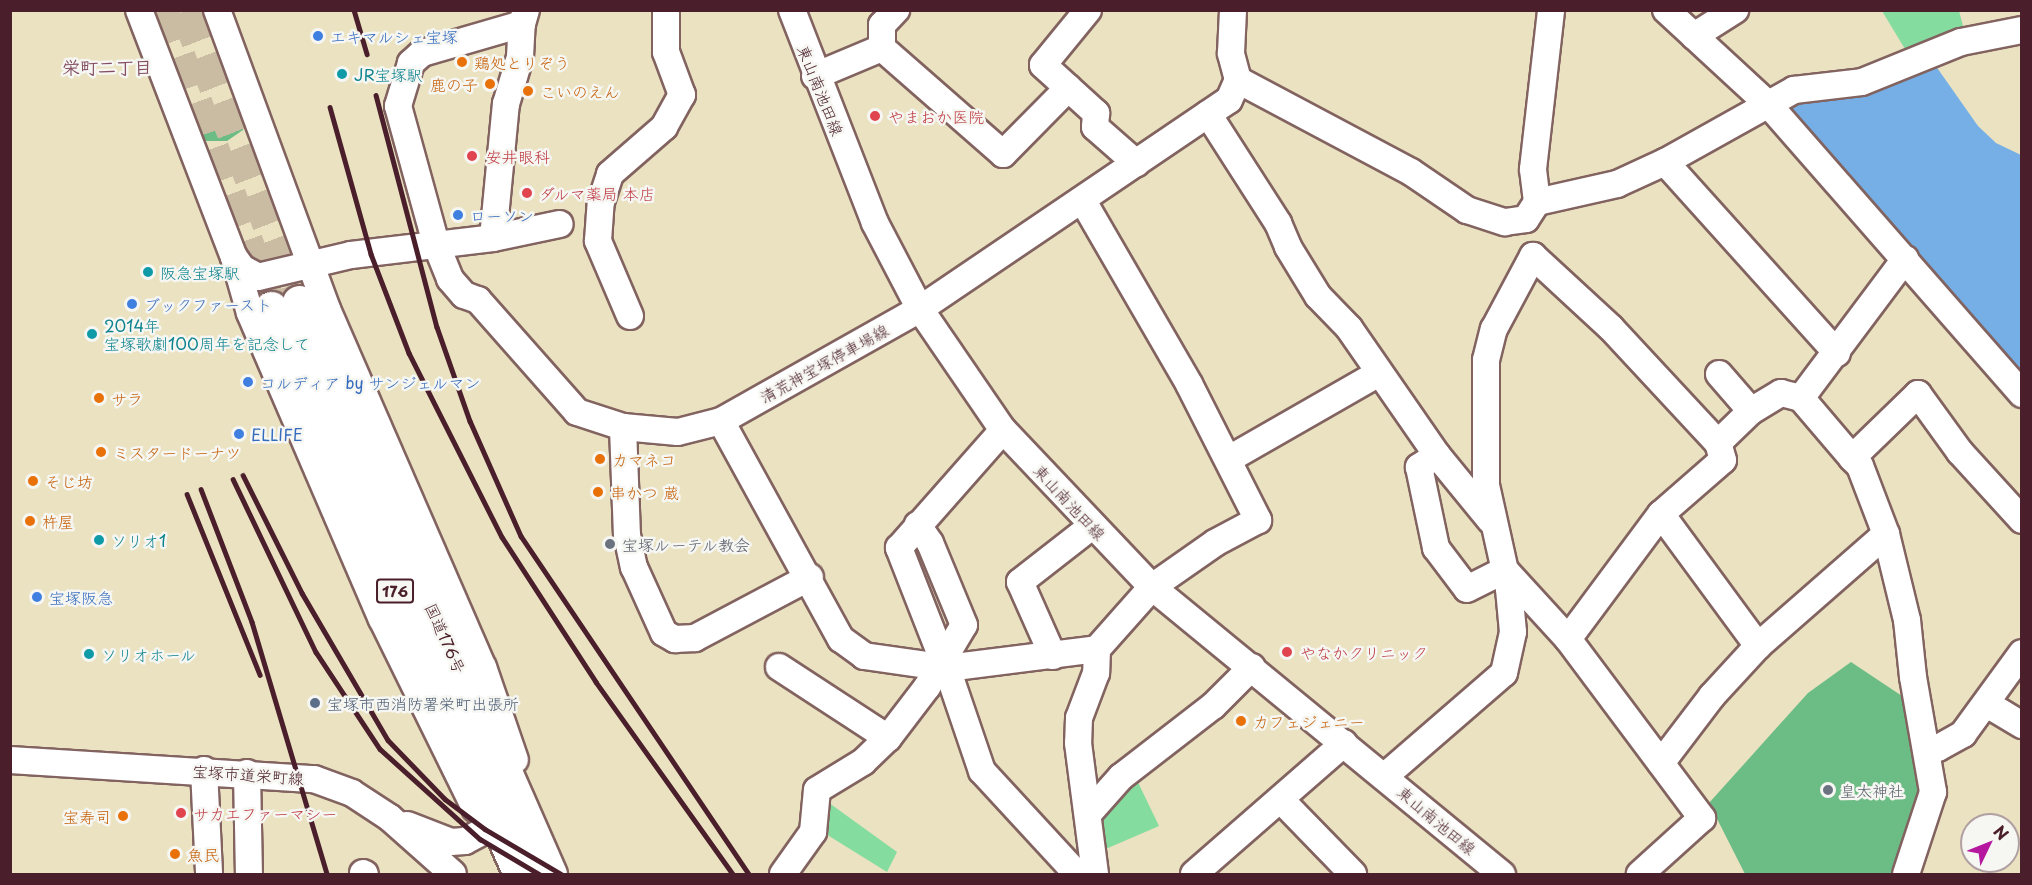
<!DOCTYPE html>
<meta charset="utf-8">
<style>
body{margin:0}
#map{position:relative;width:2032px;height:885px;overflow:hidden;background:#eae2c1;font-family:"Playpen Sans","Klee One",sans-serif}
div>[style]{position:absolute}
[style*='--x']{left:calc(var(--x)*1px);top:calc(var(--y)*1px);width:calc(var(--w)*1px);rotate:calc(var(--a)*1deg)}
.green>*{inset:0;background:#85dc9f}
.forest>*{inset:0;background:#6cbc86}
.water>*{inset:0;background:#76afe6}
.highway-tunnel>*{height:33px;margin-top:-16.5px;transform-origin:0;background:repeating-linear-gradient(90deg,#cabba3 0 33px,transparent 0 49px)}
.roads{filter:drop-shadow(2px 0 #826360) drop-shadow(-2px 0 #826360) drop-shadow(0 2px #826360) drop-shadow(0 -2px #826360)}
.minor>*{height:26px;margin:-13px;padding:0 13px;transform-origin:13px;border-radius:13px;background:#fff}
.highway>*{height:33px;margin:-16.5px;padding:0 16.5px;transform-origin:16.5px;border-radius:16.5px;background:#fff}
.rail>*{height:4.5px;margin:-2.25px;padding:0 2.25px;transform-origin:2.25px;border-radius:2.25px;background:#4a1f2b}
.dots>*{width:16px;height:16px;translate:-50% -50%;box-sizing:border-box;border:3px solid #f6f6f2;border-radius:50%}
span{translate:-50% -50%;white-space:nowrap;text-align:center;line-height:1.15;-webkit-text-stroke:5px #f6f6f2;paint-order:stroke}
.shield-label span{padding:2px 4px;background:#f6f6f2;border:2px solid;border-radius:4px;-webkit-text-stroke-width:0}
.shield-label{font-size:15px;color:#4a1f2b;font-weight:700}
.shop-label{font-size:16px;color:#366cbe}
.left{translate:0 -50%;text-align:left}
.food-label{font-size:16px;color:#c56008}
.right{translate:-100% -50%;text-align:right}
.culture-label{font-size:16px;color:#0d838f}
.street-label{font-size:16px;color:#4a1f2b}
.health-label{font-size:16px;color:#be3a42}
.worship-label{font-size:16px;color:#5b616d}
.service-label{font-size:16px;color:#4e5e75}
.neighbourhood-label{font-size:18px;color:#834e63;font-weight:700}
.frame{position:absolute;inset:0;border:12px solid #4a1f2b;pointer-events:none}
.north{position:absolute;left:1960px;top:813px;width:60px;height:60px;box-sizing:border-box;background:#f6f6f2;border:2px solid #b1a0a2;border-radius:50%;rotate:47deg;font-size:16px;font-weight:700;line-height:24px;text-align:center;color:#4a1f2b}
.north::after{content:'';display:block;margin:auto;width:21px;height:27px;background:#b5179e;clip-path:polygon(50% 0,100% 100%,50% 72%,0 100%)}
</style>
<div id="map">
<div class="green">
<div style="clip-path:polygon(1882px 11px,1959px 11px,1965px 33px,1908px 54px)"></div>
<div style="clip-path:polygon(1135px 776px,1159px 826px,1101px 851px,1095px 817px)"></div>
<div style="clip-path:polygon(825px 800px,897px 852px,887px 872px,821px 831px)"></div>
</div>
<div class="forest">
<div style="clip-path:polygon(234px 111px,244px 116px,243px 130px,227px 141px,206px 141px,201px 136px,198px 128px,205px 122px)"></div>
<div style="clip-path:polygon(1851px 662px,1902px 696px,1922px 803px,1896px 874px,1745px 874px,1709px 803px,1808px 693px)"></div>
</div>
<div class="water">
<div style="clip-path:polygon(1933px 62px,1978px 126px,1996px 143px,2021px 155px,2021px 382px,1791px 115px,1791px 104px)"></div>
</div>
<div class="highway-tunnel">
<div style="--x:162;--y:10;--w:317;--a:69.9"></div>
<div style="--x:186;--y:10;--w:313;--a:68.8"></div>
</div>
<div class="roads">
<div class="minor">
<div style="--x:139;--y:10;--w:265;--a:69"></div>
<div style="--x:234;--y:257;--w:58;--a:74.1"></div>
<div style="--x:250;--y:313;--w:333;--a:66.7"></div>
<div style="--x:382;--y:619;--w:211;--a:63.8"></div>
<div style="--x:217;--y:10;--w:319;--a:69.8"></div>
<div style="--x:327;--y:309;--w:391;--a:66.5"></div>
<div style="--x:483;--y:667;--w:98;--a:71"></div>
<div style="--x:526;--y:10;--w:15;--a:106"></div>
<div style="--x:522;--y:24;--w:104;--a:163.8"></div>
<div style="--x:422;--y:53;--w:15;--a:138"></div>
<div style="--x:411;--y:63;--w:45;--a:106.8"></div>
<div style="--x:398;--y:106;--w:143;--a:74.6"></div>
<div style="--x:436;--y:244;--w:38;--a:68"></div>
<div style="--x:450;--y:279;--w:21;--a:49"></div>
<div style="--x:464;--y:295;--w:15;--a:20"></div>
<div style="--x:478;--y:300;--w:149;--a:48.5"></div>
<div style="--x:577;--y:412;--w:48;--a:18.1"></div>
<div style="--x:623;--y:427;--w:55;--a:5.2"></div>
<div style="--x:678;--y:432;--w:44;--a:-14.3"></div>
<div style="--x:721;--y:421;--w:228;--a:-29.4"></div>
<div style="--x:920;--y:309;--w:373;--a:-34.1"></div>
<div style="--x:1229;--y:100;--w:22;--a:-66"></div>
<div style="--x:1238;--y:80;--w:28;--a:-105"></div>
<div style="--x:1231;--y:53;--w:43;--a:-87.3"></div>
<div style="--x:792;--y:10;--w:229;--a:68.7"></div>
<div style="--x:875;--y:223;--w:97;--a:62.4"></div>
<div style="--x:920;--y:309;--w:147;--a:55.6"></div>
<div style="--x:1003;--y:430;--w:216;--a:46.5"></div>
<div style="--x:1152;--y:587;--w:453;--a:39.4"></div>
<div style="--x:1088;--y:10;--w:71;--a:129.3"></div>
<div style="--x:1043;--y:65;--w:72;--a:42.2"></div>
<div style="--x:1096;--y:113;--w:14;--a:94"></div>
<div style="--x:1095;--y:127;--w:55;--a:41.3"></div>
<div style="--x:1666;--y:10;--w:140;--a:42.7"></div>
<div style="--x:1769;--y:105;--w:384;--a:48.8"></div>
<div style="--x:1694;--y:36;--w:49;--a:-32.4"></div>
<div style="--x:882;--y:48;--w:23;--a:-90"></div>
<div style="--x:882;--y:25;--w:21;--a:-47"></div>
<div style="--x:815;--y:76;--w:73;--a:-22.7"></div>
<div style="--x:882;--y:48;--w:161;--a:41.2"></div>
<div style="--x:1003;--y:154;--w:93;--a:-45.4"></div>
<div style="--x:1238;--y:80;--w:196;--a:28"></div>
<div style="--x:1411;--y:172;--w:68;--a:34.2"></div>
<div style="--x:1467;--y:210;--w:40;--a:18"></div>
<div style="--x:1505;--y:222;--w:21;--a:-8"></div>
<div style="--x:1526;--y:219;--w:20;--a:-57"></div>
<div style="--x:1537;--y:202;--w:82;--a:-12.7"></div>
<div style="--x:1617;--y:184;--w:53;--a:-24.6"></div>
<div style="--x:1665;--y:162;--w:148;--a:-29.2"></div>
<div style="--x:1794;--y:90;--w:68;--a:-6.7"></div>
<div style="--x:1862;--y:82;--w:107;--a:-22"></div>
<div style="--x:1961;--y:42;--w:62;--a:-11.1"></div>
<div style="--x:1208;--y:114;--w:130;--a:57.3"></div>
<div style="--x:1278;--y:223;--w:26;--a:67"></div>
<div style="--x:1288;--y:247;--w:57;--a:58.5"></div>
<div style="--x:1318;--y:296;--w:45;--a:45.9"></div>
<div style="--x:1349;--y:328;--w:155;--a:55.3"></div>
<div style="--x:1437;--y:455;--w:22;--a:146"></div>
<div style="--x:1419;--y:467;--w:83;--a:78.1"></div>
<div style="--x:1436;--y:548;--w:51;--a:52.9"></div>
<div style="--x:1467;--y:589;--w:42;--a:-26.6"></div>
<div style="--x:1505;--y:570;--w:93;--a:47.6"></div>
<div style="--x:1568;--y:639;--w:224;--a:53.2"></div>
<div style="--x:1702;--y:818;--w:84;--a:137.9"></div>
<div style="--x:1665;--y:162;--w:257;--a:48"></div>
<div style="--x:1083;--y:201;--w:211;--a:59.9"></div>
<div style="--x:1189;--y:384;--w:153;--a:63.1"></div>
<div style="--x:1258;--y:520;--w:49;--a:151.9"></div>
<div style="--x:1215;--y:543;--w:77;--a:145.1"></div>
<div style="--x:1152;--y:587;--w:83;--a:131.6"></div>
<div style="--x:1097;--y:649;--w:24;--a:92"></div>
<div style="--x:1096;--y:673;--w:48;--a:110.7"></div>
<div style="--x:1079;--y:718;--w:25;--a:92"></div>
<div style="--x:1078;--y:743;--w:132;--a:82.6"></div>
<div style="--x:1537;--y:202;--w:33;--a:-97"></div>
<div style="--x:1533;--y:169;--w:160;--a:-83.5"></div>
<div style="--x:493;--y:238;--w:68;--a:-11.8"></div>
<div style="--x:234;--y:257;--w:14;--a:54"></div>
<div style="--x:242;--y:268;--w:18;--a:29"></div>
<div style="--x:258;--y:277;--w:96;--a:-13.3"></div>
<div style="--x:351;--y:255;--w:143;--a:-6.8"></div>
<div style="--x:493;--y:238;--w:135;--a:-84.5"></div>
<div style="--x:506;--y:104;--w:49;--a:-73.4"></div>
<div style="--x:520;--y:57;--w:33;--a:-87"></div>
<div style="--x:630;--y:316;--w:82;--a:-113.1"></div>
<div style="--x:598;--y:241;--w:39;--a:-86"></div>
<div style="--x:601;--y:202;--w:29;--a:-72"></div>
<div style="--x:610;--y:174;--w:72;--a:-41"></div>
<div style="--x:664;--y:127;--w:37;--a:-61"></div>
<div style="--x:682;--y:95;--w:46;--a:-110.4"></div>
<div style="--x:666;--y:52;--w:42;--a:-90"></div>
<div style="--x:1719;--y:374;--w:49;--a:49.1"></div>
<div style="--x:1801;--y:398;--w:174;--a:-53.2"></div>
<div style="--x:721;--y:421;--w:249;--a:61.2"></div>
<div style="--x:841;--y:639;--w:29;--a:36"></div>
<div style="--x:864;--y:656;--w:84;--a:8.2"></div>
<div style="--x:623;--y:427;--w:108;--a:87.9"></div>
<div style="--x:627;--y:535;--w:33;--a:78"></div>
<div style="--x:634;--y:567;--w:72;--a:65.6"></div>
<div style="--x:664;--y:633;--w:13;--a:29"></div>
<div style="--x:675;--y:639;--w:20;--a:-3"></div>
<div style="--x:695;--y:638;--w:130;--a:-27.9"></div>
<div style="--x:1437;--y:455;--w:85;--a:50.7"></div>
<div style="--x:1852;--y:458;--w:11;--a:45"></div>
<div style="--x:1860;--y:466;--w:73;--a:69.1"></div>
<div style="--x:1886;--y:534;--w:89;--a:76.3"></div>
<div style="--x:1907;--y:620;--w:57;--a:84"></div>
<div style="--x:1913;--y:677;--w:117;--a:80.1"></div>
<div style="--x:1933;--y:792;--w:86;--a:108.2"></div>
<div style="--x:1229;--y:459;--w:173;--a:-29.8"></div>
<div style="--x:1661;--y:514;--w:164;--a:53.7"></div>
<div style="--x:1568;--y:639;--w:156;--a:-53.4"></div>
<div style="--x:1661;--y:514;--w:82;--a:-41.1"></div>
<div style="--x:1723;--y:460;--w:18;--a:-106"></div>
<div style="--x:1718;--y:443;--w:46;--a:-44.1"></div>
<div style="--x:1751;--y:411;--w:35;--a:-31"></div>
<div style="--x:1781;--y:393;--w:21;--a:14"></div>
<div style="--x:1801;--y:398;--w:79;--a:49.6"></div>
<div style="--x:1852;--y:458;--w:92;--a:-44.1"></div>
<div style="--x:1918;--y:394;--w:72;--a:54.1"></div>
<div style="--x:1960;--y:452;--w:92;--a:47.6"></div>
<div style="--x:1053;--y:656;--w:81;--a:-114"></div>
<div style="--x:1020;--y:582;--w:91;--a:-37.9"></div>
<div style="--x:939;--y:666;--w:16;--a:-90"></div>
<div style="--x:939;--y:650;--w:110;--a:-111.4"></div>
<div style="--x:899;--y:548;--w:157;--a:-48.6"></div>
<div style="--x:779;--y:667;--w:130;--a:33.1"></div>
<div style="--x:1987;--y:704;--w:41;--a:31"></div>
<div style="--x:1927;--y:747;--w:11;--a:5"></div>
<div style="--x:1938;--y:748;--w:29;--a:-29"></div>
<div style="--x:1963;--y:734;--w:100;--a:-53.9"></div>
<div style="--x:10;--y:760;--w:305;--a:3.6"></div>
<div style="--x:314;--y:779;--w:40;--a:20.2"></div>
<div style="--x:352;--y:793;--w:45;--a:33.3"></div>
<div style="--x:390;--y:818;--w:84;--a:41.6"></div>
<div style="--x:1661;--y:763;--w:84;--a:-52.7"></div>
<div style="--x:1712;--y:696;--w:68;--a:-47.4"></div>
<div style="--x:1758;--y:646;--w:170;--a:-41.2"></div>
<div style="--x:204;--y:770;--w:104;--a:87.2"></div>
<div style="--x:247;--y:773;--w:101;--a:88.9"></div>
<div style="--x:1385;--y:776;--w:157;--a:-40.9"></div>
<div style="--x:1504;--y:673;--w:42;--a:-77.6"></div>
<div style="--x:1513;--y:632;--w:43;--a:-95.3"></div>
<div style="--x:1509;--y:589;--w:107;--a:-102.5"></div>
<div style="--x:1486;--y:485;--w:125;--a:-90"></div>
<div style="--x:1486;--y:360;--w:32;--a:-76"></div>
<div style="--x:1494;--y:329;--w:83;--a:-61.9"></div>
<div style="--x:1533;--y:256;--w:106;--a:42.7"></div>
<div style="--x:1611;--y:328;--w:157;--a:47.1"></div>
<div style="--x:1282;--y:801;--w:102;--a:45.8"></div>
<div style="--x:1088;--y:814;--w:50;--a:-48.3"></div>
<div style="--x:1121;--y:777;--w:116;--a:-37.7"></div>
<div style="--x:1213;--y:706;--w:55;--a:-45"></div>
<div style="--x:407;--y:825;--w:47;--a:21.1"></div>
<div style="--x:451;--y:842;--w:14;--a:-4"></div>
<div style="--x:465;--y:841;--w:24;--a:-28"></div>
<div style="--x:363;--y:873;--w:2;--a:27"></div>
<div style="--x:783;--y:874;--w:52;--a:-54.5"></div>
<div style="--x:813;--y:832;--w:42;--a:-84.6"></div>
<div style="--x:817;--y:790;--w:54;--a:-31.3"></div>
<div style="--x:863;--y:762;--w:35;--a:-44"></div>
<div style="--x:888;--y:738;--w:64;--a:-52.6"></div>
<div style="--x:927;--y:687;--w:72;--a:-59.2"></div>
<div style="--x:964;--y:625;--w:89;--a:-112.5"></div>
<div style="--x:930;--y:543;--w:22;--a:-124"></div>
<div style="--x:1077;--y:874;--w:140;--a:-132.7"></div>
<div style="--x:982;--y:771;--w:109;--a:-108.8"></div>
<div style="--x:947;--y:668;--w:151;--a:-7.2"></div>
<div style="--x:1194;--y:874;--w:199;--a:-41.1"></div>
</div>
<div class="highway">
<div style="--x:299;--y:302;--w:625;--a:66.31"></div>
<div style="--x:271;--y:308;--w:618;--a:66.25"></div>
</div>
</div>
<div class="rail">
<div style="--x:354;--y:10;--w:46;--a:73.5"></div>
<div style="--x:376;--y:95;--w:240;--a:75.3"></div>
<div style="--x:437;--y:327;--w:100;--a:70.7"></div>
<div style="--x:470;--y:421;--w:126;--a:66.1"></div>
<div style="--x:521;--y:536;--w:408;--a:56"></div>
<div style="--x:330;--y:107;--w:153;--a:74.4"></div>
<div style="--x:371;--y:254;--w:106;--a:69"></div>
<div style="--x:409;--y:353;--w:206;--a:63.2"></div>
<div style="--x:502;--y:537;--w:173;--a:57"></div>
<div style="--x:596;--y:682;--w:236;--a:54.5"></div>
<div style="--x:243;--y:475;--w:132;--a:63.4"></div>
<div style="--x:302;--y:593;--w:170;--a:59.7"></div>
<div style="--x:388;--y:740;--w:82;--a:46"></div>
<div style="--x:445;--y:799;--w:50;--a:36.9"></div>
<div style="--x:485;--y:829;--w:88;--a:30.6"></div>
<div style="--x:233;--y:479;--w:192;--a:64.4"></div>
<div style="--x:316;--y:652;--w:116;--a:56.6"></div>
<div style="--x:380;--y:749;--w:135;--a:42"></div>
<div style="--x:480;--y:839;--w:69;--a:30.7"></div>
<div style="--x:201;--y:489;--w:142;--a:69"></div>
<div style="--x:252;--y:622;--w:263;--a:73.4"></div>
<div style="--x:187;--y:494;--w:195;--a:68"></div>
</div>
<div class="dots">
<div style="left:318px;top:36px;background:#3f7fe0"></div>
<div style="left:462px;top:62px;background:#e8710a"></div>
<div style="left:342px;top:74px;background:#0f9aa8"></div>
<div style="left:490px;top:84px;background:#e8710a"></div>
<div style="left:528px;top:91px;background:#e8710a"></div>
<div style="left:875px;top:116px;background:#e0444e"></div>
<div style="left:472px;top:156px;background:#e0444e"></div>
<div style="left:527px;top:193px;background:#e0444e"></div>
<div style="left:458px;top:215px;background:#3f7fe0"></div>
<div style="left:148px;top:272px;background:#0f9aa8"></div>
<div style="left:132px;top:304px;background:#3f7fe0"></div>
<div style="left:92px;top:334px;background:#0f9aa8"></div>
<div style="left:248px;top:382px;background:#3f7fe0"></div>
<div style="left:99px;top:398px;background:#e8710a"></div>
<div style="left:239px;top:434px;background:#3f7fe0"></div>
<div style="left:101px;top:452px;background:#e8710a"></div>
<div style="left:600px;top:459px;background:#e8710a"></div>
<div style="left:33px;top:481px;background:#e8710a"></div>
<div style="left:598px;top:492px;background:#e8710a"></div>
<div style="left:30px;top:521px;background:#e8710a"></div>
<div style="left:99px;top:540px;background:#0f9aa8"></div>
<div style="left:610px;top:544px;background:#6b7280"></div>
<div style="left:37px;top:597px;background:#3f7fe0"></div>
<div style="left:1287px;top:652px;background:#e0444e"></div>
<div style="left:89px;top:654px;background:#0f9aa8"></div>
<div style="left:315px;top:703px;background:#5c6f8a"></div>
<div style="left:1241px;top:721px;background:#e8710a"></div>
<div style="left:1828px;top:790px;background:#6b7280"></div>
<div style="left:181px;top:813px;background:#e0444e"></div>
<div style="left:123px;top:816px;background:#e8710a"></div>
<div style="left:175px;top:854px;background:#e8710a"></div>
</div>
<div class="shield-label">
<span style="left:395px;top:591px">176</span>
</div>
<div class="shop-label">
<span class="left" style="left:330px;top:36px">エキマルシェ宝塚</span>
<span class="left" style="left:470px;top:215px">ローソン</span>
<span class="left" style="left:144px;top:304px">ブックファースト</span>
<span class="left" style="left:260px;top:382px">コルディア by サンジェルマン</span>
<span class="left" style="left:251px;top:434px">ELLIFE</span>
<span class="left" style="left:49px;top:597px">宝塚阪急</span>
</div>
<div class="food-label">
<span class="left" style="left:474px;top:62px">鶏処とりぞう</span>
<span class="right" style="left:478px;top:84px">鹿の子</span>
<span class="left" style="left:540px;top:91px">こいのえん</span>
<span class="left" style="left:111px;top:398px">サラ</span>
<span class="left" style="left:113px;top:452px">ミスタードーナツ</span>
<span class="left" style="left:612px;top:459px">カマネコ</span>
<span class="left" style="left:45px;top:481px">そじ坊</span>
<span class="left" style="left:610px;top:492px">串かつ 蔵</span>
<span class="left" style="left:42px;top:521px">杵屋</span>
<span class="left" style="left:1253px;top:721px">カフェジェニー</span>
<span class="right" style="left:111px;top:816px">宝寿司</span>
<span class="left" style="left:187px;top:854px">魚民</span>
</div>
<div class="culture-label">
<span class="left" style="left:354px;top:74px">JR宝塚駅</span>
<span class="left" style="left:160px;top:272px">阪急宝塚駅</span>
<span class="left" style="left:104px;top:334px">2014年<br>宝塚歌劇100周年を記念して</span>
<span class="left" style="left:111px;top:540px">ソリオ1</span>
<span class="left" style="left:101px;top:654px">ソリオホール</span>
</div>
<div class="street-label">
<span style="left:821px;top:90px;rotate:68deg">東山南池田線</span>
<span style="left:824px;top:363px;rotate:-29deg">清荒神宝塚停車場線</span>
<span style="left:1070px;top:502px;rotate:47deg">東山南池田線</span>
<span style="left:446px;top:638px;rotate:66deg">国道176号</span>
<span style="left:248px;top:774px;rotate:4deg">宝塚市道栄町線</span>
<span style="left:1437px;top:820px;rotate:40deg">東山南池田線</span>
</div>
<div class="health-label">
<span class="left" style="left:888px;top:116px">やまおか医院</span>
<span class="left" style="left:486px;top:156px">安井眼科</span>
<span class="left" style="left:539px;top:193px">ダルマ薬局 本店</span>
<span class="left" style="left:1300px;top:652px">やなかクリニック</span>
<span class="left" style="left:193px;top:813px">サカエファーマシー</span>
</div>
<div class="worship-label">
<span class="left" style="left:622px;top:544px">宝塚ルーテル教会</span>
<span class="left" style="left:1840px;top:790px">皇太神社</span>
</div>
<div class="service-label">
<span class="left" style="left:327px;top:703px">宝塚市西消防署栄町出張所</span>
</div>
<div class="neighbourhood-label">
<span style="left:107px;top:67px">栄町二丁目</span>
</div>
<div class="frame"></div>
<div class="north">N</div>
</div>
